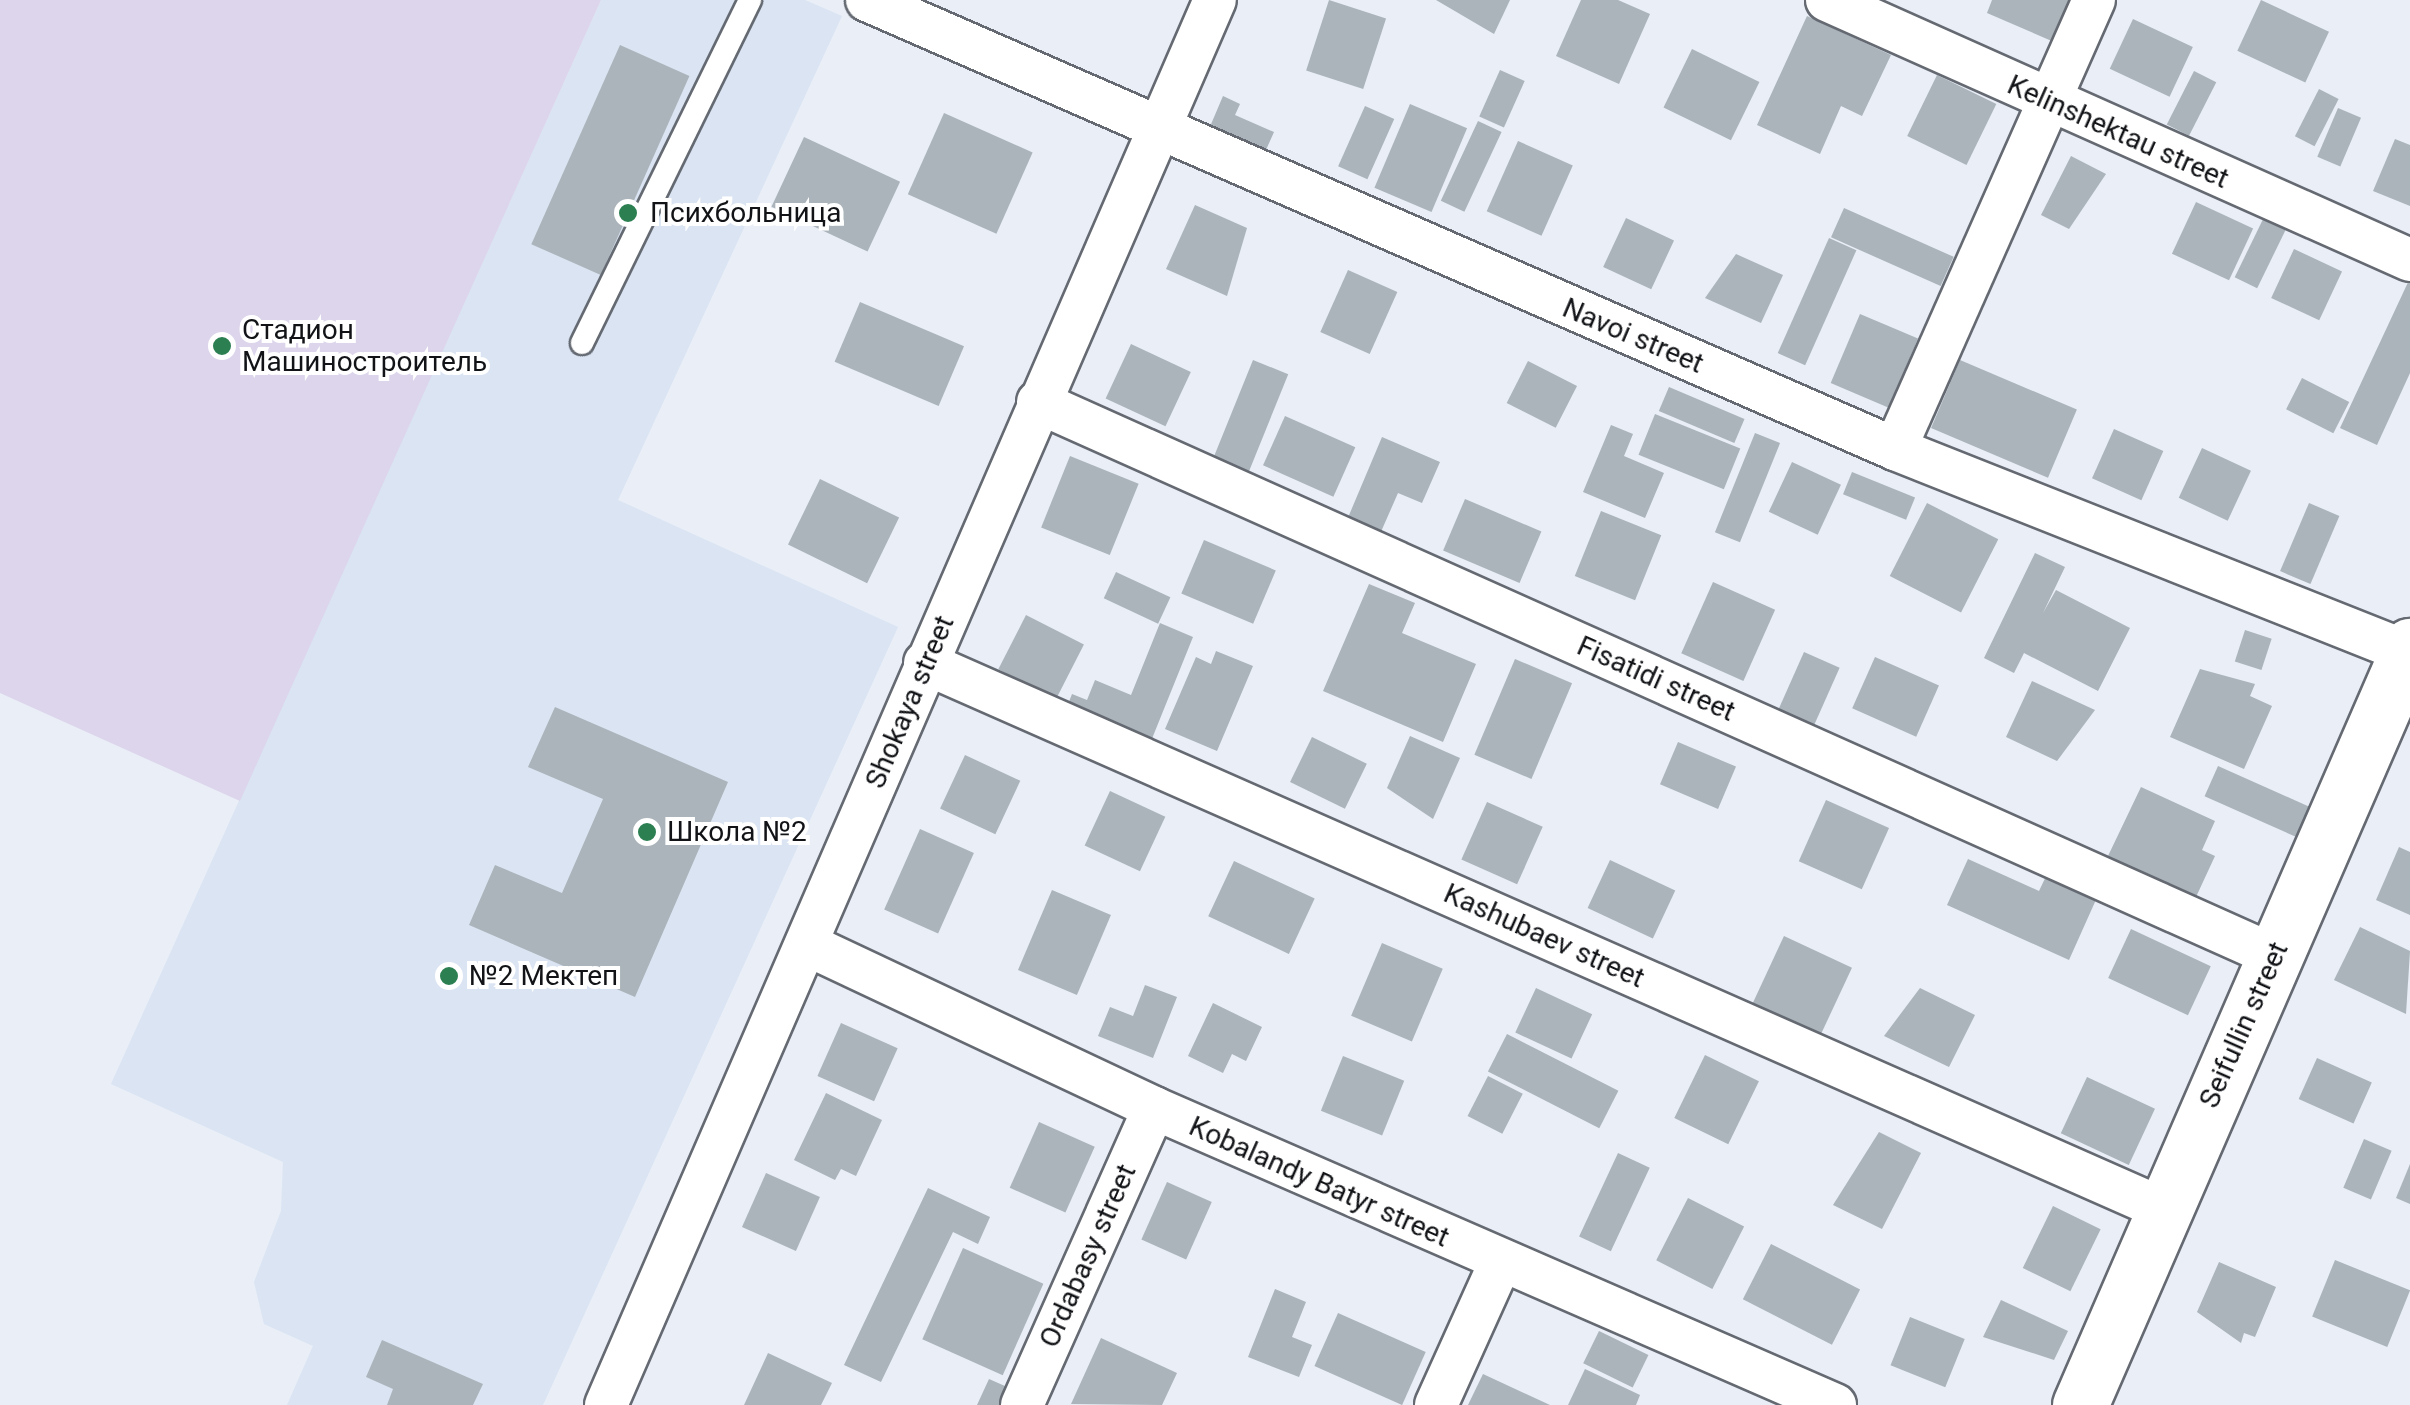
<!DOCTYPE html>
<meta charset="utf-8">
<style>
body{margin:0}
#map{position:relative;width:2410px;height:1405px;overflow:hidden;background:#e9eef7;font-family:Roboto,sans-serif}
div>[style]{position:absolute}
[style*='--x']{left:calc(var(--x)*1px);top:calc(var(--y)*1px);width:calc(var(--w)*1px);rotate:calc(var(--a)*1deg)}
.built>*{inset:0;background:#dae4f3}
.green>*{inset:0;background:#dcd5eb}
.building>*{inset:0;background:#abb4ba;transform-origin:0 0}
.roads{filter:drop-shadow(2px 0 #656a72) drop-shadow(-2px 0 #656a72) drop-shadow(0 2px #656a72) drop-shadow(0 -2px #656a72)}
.service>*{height:22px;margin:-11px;padding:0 11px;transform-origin:11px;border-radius:11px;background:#fff}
.minor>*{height:42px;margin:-21px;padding:0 21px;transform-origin:21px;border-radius:21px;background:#fff}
.secondary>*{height:55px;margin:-27.5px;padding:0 27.5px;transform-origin:27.5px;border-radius:27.5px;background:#fff}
.dots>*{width:28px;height:28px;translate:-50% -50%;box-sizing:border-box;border:5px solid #fff;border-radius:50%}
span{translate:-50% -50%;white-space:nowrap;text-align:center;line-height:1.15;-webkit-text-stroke:8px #fff;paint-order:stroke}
.street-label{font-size:28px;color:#111316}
.poi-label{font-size:28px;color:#111316}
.left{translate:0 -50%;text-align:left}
</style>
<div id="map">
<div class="built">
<div style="clip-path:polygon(601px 0,805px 0,842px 16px,618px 500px,898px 627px,543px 1405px,287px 1405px,313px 1346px,264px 1324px,254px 1282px,281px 1211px,283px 1162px,111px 1084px)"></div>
</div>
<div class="green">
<div style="clip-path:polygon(0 0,601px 0,240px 801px,0 693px)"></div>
</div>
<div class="building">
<div style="left:1329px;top:0;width:60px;height:74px;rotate:18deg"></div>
<div style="clip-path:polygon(1436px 0,1510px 0,1494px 34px)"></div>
<div style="clip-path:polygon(1581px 0,1618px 0,1650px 14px,1619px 84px,1556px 56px)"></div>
<div style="clip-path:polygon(1992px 0,2072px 0,2054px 42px,1987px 13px)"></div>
<div style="left:2261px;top:0;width:75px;height:56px;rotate:25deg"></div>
<div style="clip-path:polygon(1807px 16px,1891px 55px,1862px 116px,1841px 106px,1820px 154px,1757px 125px)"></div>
<div style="left:2133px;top:19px;width:66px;height:55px;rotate:25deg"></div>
<div style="left:620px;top:45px;width:76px;height:218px;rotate:24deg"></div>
<div style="left:1692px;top:49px;width:75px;height:65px;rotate:26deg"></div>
<div style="left:1500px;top:70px;width:27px;height:51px;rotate:24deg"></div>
<div style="left:2194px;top:71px;width:25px;height:60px;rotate:27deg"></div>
<div style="left:1937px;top:75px;width:66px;height:68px;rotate:26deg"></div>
<div style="left:2319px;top:89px;width:22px;height:53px;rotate:27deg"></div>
<div style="clip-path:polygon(1223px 96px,1240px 104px,1235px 115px,1274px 132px,1261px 161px,1206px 136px)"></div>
<div style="left:1410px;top:104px;width:62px;height:91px;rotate:23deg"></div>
<div style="left:1365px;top:106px;width:32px;height:66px;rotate:24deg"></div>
<div style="left:2338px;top:108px;width:25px;height:53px;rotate:23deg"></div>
<div style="left:944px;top:113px;width:97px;height:89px;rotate:24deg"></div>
<div style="left:1478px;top:121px;width:26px;height:88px;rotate:25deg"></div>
<div style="left:804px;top:137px;width:106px;height:77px;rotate:25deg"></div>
<div style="clip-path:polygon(2395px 139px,2410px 145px,2410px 206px,2373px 191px)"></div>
<div style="left:1518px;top:141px;width:60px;height:77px;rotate:24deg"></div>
<div style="clip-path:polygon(2071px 156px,2106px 174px,2069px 229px,2041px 215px)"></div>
<div style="left:2196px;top:202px;width:63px;height:57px;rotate:25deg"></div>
<div style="clip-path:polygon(1195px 205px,1247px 228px,1227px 296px,1166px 269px)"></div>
<div style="left:1844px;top:208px;width:120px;height:32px;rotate:24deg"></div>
<div style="left:2268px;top:209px;width:25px;height:76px;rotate:26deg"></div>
<div style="left:1626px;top:218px;width:53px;height:54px;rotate:25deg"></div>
<div style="left:1829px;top:238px;width:30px;height:126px;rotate:24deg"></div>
<div style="left:2294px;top:249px;width:53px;height:54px;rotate:25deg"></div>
<div style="clip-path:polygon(1736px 254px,1783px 275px,1761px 323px,1705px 298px)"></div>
<div style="left:1348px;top:270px;width:54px;height:68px;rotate:24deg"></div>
<div style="clip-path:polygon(2410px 278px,2410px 373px,2377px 445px,2340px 428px)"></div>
<div style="left:860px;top:302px;width:113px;height:65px;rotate:23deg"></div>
<div style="left:1860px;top:314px;width:63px;height:75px;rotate:23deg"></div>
<div style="left:1131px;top:344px;width:66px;height:60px;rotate:25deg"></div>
<div style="left:1253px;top:360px;width:38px;height:119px;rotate:22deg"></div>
<div style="left:1960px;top:360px;width:127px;height:74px;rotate:23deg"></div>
<div style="left:1528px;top:361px;width:55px;height:47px;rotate:27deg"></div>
<div style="left:2302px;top:378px;width:53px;height:35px;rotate:27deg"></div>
<div style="left:1669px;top:387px;width:82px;height:26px;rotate:23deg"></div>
<div style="left:1655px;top:414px;width:92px;height:44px;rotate:22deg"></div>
<div style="left:1285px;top:416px;width:77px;height:54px;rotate:24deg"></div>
<div style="clip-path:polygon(1611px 425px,1633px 434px,1624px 456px,1664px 473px,1645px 518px,1583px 492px)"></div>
<div style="left:2114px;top:429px;width:54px;height:54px;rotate:24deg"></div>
<div style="left:1755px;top:433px;width:27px;height:107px;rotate:22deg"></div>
<div style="clip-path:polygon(1382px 437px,1440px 462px,1422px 503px,1398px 493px,1380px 534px,1347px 520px)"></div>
<div style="left:2202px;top:448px;width:54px;height:55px;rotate:25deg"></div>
<div style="left:1070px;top:456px;width:74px;height:77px;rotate:22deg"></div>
<div style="left:1792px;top:462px;width:54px;height:55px;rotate:25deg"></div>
<div style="left:1852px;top:472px;width:68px;height:24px;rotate:22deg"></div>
<div style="left:820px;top:479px;width:88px;height:73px;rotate:26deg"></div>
<div style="left:1465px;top:499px;width:83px;height:56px;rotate:23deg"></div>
<div style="left:1927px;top:503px;width:80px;height:82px;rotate:27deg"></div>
<div style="left:2309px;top:503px;width:33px;height:74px;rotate:23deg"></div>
<div style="left:1601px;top:511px;width:65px;height:70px;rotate:22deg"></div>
<div style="left:1204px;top:540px;width:78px;height:58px;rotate:23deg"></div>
<div style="clip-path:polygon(2035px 553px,2065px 567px,2043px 613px,2056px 590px,2130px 628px,2098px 691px,2024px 653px,2014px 673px,1984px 658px)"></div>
<div style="left:1116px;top:572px;width:60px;height:29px;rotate:25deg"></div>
<div style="left:1713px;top:582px;width:68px;height:78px;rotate:24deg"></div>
<div style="clip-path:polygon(1369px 584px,1415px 603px,1402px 633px,1476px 664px,1443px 742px,1323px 691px)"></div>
<div style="left:1026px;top:615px;width:65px;height:61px;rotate:27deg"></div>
<div style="clip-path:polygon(1160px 623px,1193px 637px,1145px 756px,1061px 722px,1072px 694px,1087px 700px,1095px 680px,1131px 695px)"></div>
<div style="left:2245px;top:630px;width:28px;height:33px;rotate:18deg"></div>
<div style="clip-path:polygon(1216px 651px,1253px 666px,1217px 751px,1165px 729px,1196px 657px,1211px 664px)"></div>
<div style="left:1804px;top:652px;width:39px;height:67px;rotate:24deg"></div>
<div style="left:1875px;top:657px;width:70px;height:56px;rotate:24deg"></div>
<div style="left:1515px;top:659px;width:62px;height:104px;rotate:23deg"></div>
<div style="clip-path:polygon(2200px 669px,2255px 684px,2250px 696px,2272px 706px,2244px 769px,2170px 737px)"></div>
<div style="clip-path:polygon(2032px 681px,2095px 710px,2057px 761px,2006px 737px)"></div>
<div style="clip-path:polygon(555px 707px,728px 782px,635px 997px,469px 925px,495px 865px,562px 893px,603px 799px,528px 767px)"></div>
<div style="clip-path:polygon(1410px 736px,1460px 758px,1433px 819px,1387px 788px)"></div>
<div style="left:1312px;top:737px;width:61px;height:50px;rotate:26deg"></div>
<div style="left:1678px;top:742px;width:63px;height:46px;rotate:23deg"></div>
<div style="left:965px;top:755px;width:61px;height:59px;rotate:25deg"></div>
<div style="left:2218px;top:766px;width:103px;height:33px;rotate:24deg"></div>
<div style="clip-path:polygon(2141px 787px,2215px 821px,2202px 850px,2215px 856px,2196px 897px,2108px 856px)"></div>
<div style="left:1110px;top:791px;width:61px;height:60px;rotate:25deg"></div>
<div style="left:1826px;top:800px;width:69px;height:67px;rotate:24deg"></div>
<div style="left:1487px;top:802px;width:61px;height:63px;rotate:24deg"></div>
<div style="left:920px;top:829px;width:59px;height:88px;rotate:24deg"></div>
<div style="clip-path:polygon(2399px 847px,2410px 852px,2410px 915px,2376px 900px)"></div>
<div style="clip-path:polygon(1968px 859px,2039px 891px,2049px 870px,2099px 893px,2069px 960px,1947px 905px)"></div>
<div style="left:1610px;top:860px;width:72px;height:53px;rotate:25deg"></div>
<div style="left:1234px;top:861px;width:89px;height:61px;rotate:25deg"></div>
<div style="left:1052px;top:890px;width:64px;height:87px;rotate:23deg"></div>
<div style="clip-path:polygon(2360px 927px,2410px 951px,2406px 1014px,2334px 980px)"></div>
<div style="left:2131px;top:929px;width:88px;height:54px;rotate:25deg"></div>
<div style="left:1784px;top:936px;width:75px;height:76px;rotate:25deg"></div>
<div style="left:1382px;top:943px;width:66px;height:79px;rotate:23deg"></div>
<div style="clip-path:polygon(1145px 985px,1177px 997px,1153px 1058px,1098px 1036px,1110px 1007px,1133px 1016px)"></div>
<div style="left:1536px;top:988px;width:62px;height:49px;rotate:25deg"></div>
<div style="clip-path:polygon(1920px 988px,1975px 1015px,1949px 1067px,1884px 1036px)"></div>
<div style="clip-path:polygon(1213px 1003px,1262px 1027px,1246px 1061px,1232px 1054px,1223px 1073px,1188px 1056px)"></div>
<div style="left:841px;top:1023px;width:62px;height:58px;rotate:24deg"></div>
<div style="left:1507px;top:1034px;width:125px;height:42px;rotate:27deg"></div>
<div style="left:1705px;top:1055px;width:60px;height:70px;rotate:26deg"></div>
<div style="left:1343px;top:1056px;width:66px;height:59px;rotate:22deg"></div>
<div style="left:2317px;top:1058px;width:60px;height:45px;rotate:24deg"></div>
<div style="left:1488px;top:1076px;width:39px;height:45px;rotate:27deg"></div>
<div style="left:2087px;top:1077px;width:75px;height:62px;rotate:25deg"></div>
<div style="clip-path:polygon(826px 1093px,882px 1120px,856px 1176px,841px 1169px,835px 1180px,794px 1160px)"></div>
<div style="left:1039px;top:1122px;width:61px;height:72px;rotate:24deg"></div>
<div style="clip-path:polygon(1879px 1132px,1921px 1153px,1882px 1229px,1833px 1205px)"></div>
<div style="left:2364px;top:1139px;width:30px;height:53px;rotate:23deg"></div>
<div style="left:1618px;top:1153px;width:35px;height:92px;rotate:25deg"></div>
<div style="clip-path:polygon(2410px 1164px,2410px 1204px,2396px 1198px)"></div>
<div style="left:766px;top:1173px;width:59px;height:59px;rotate:24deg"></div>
<div style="left:1167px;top:1182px;width:49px;height:63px;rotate:24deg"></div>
<div style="clip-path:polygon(928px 1188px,990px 1217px,978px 1244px,953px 1232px,881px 1382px,844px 1365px)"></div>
<div style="left:1688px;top:1198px;width:63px;height:70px;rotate:27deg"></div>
<div style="left:2053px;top:1206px;width:53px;height:69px;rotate:26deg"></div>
<div style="left:1771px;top:1244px;width:100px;height:62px;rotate:27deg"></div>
<div style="left:963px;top:1248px;width:88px;height:100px;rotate:24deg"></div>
<div style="left:2335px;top:1260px;width:81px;height:61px;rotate:22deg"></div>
<div style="clip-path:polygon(2219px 1262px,2276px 1287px,2255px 1337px,2244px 1333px,2241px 1343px,2197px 1312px)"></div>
<div style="clip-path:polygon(1275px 1289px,1306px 1302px,1292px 1337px,1312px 1345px,1299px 1377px,1248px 1357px)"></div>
<div style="clip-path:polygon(2001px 1300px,2068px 1331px,2054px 1360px,1983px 1337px)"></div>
<div style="left:1338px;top:1313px;width:96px;height:58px;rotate:24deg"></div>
<div style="left:1910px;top:1317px;width:59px;height:52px;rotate:22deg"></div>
<div style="left:1599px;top:1331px;width:55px;height:36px;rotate:26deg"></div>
<div style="clip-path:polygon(1101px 1338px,1177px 1373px,1162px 1405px,1071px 1404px)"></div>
<div style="clip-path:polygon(382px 1340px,483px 1384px,473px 1405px,387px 1405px,393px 1389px,366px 1377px)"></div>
<div style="clip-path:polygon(768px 1353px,832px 1383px,821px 1405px,744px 1405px)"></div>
<div style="clip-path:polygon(1585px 1369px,1640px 1395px,1636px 1405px,1568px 1405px)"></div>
<div style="clip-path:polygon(1483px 1374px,1550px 1405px,1468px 1405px)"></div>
<div style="clip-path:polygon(989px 1379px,1014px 1390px,1007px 1405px,977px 1405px)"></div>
</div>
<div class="roads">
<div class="service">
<div style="--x:582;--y:343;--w:382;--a:-63.9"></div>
</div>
<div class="minor">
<div style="--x:867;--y:0;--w:1122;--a:23.59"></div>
<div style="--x:1895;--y:449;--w:551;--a:21.63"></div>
<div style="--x:1827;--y:0;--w:638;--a:24.04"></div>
<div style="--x:1038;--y:402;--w:1355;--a:24.13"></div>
<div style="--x:1895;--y:449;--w:491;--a:-66.1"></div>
<div style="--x:925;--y:663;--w:1353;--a:23.8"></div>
<div style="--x:810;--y:946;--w:380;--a:25.2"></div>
<div style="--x:1154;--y:1108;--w:743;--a:23.56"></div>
<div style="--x:606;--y:1405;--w:1531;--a:-66.57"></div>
<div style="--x:1022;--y:1405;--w:325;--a:-66"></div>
<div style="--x:1436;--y:1405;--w:156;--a:-65.7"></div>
</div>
<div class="secondary">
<div style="--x:2080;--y:1405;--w:828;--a:-66.5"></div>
</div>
</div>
<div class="dots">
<div style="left:628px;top:213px;background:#2b7f51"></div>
<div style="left:222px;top:346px;background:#2b7f51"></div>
<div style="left:647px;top:832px;background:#2b7f51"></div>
<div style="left:449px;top:976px;background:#2b7f51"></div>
</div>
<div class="street-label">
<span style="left:2118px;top:132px;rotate:24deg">Kelinshektau street</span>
<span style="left:1633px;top:336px;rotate:23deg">Navoi street</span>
<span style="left:1656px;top:679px;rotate:24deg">Fisatidi street</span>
<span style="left:910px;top:702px;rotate:-67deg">Shokaya street</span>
<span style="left:1544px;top:936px;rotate:24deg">Kashubaev street</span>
<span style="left:2244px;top:1025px;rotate:-66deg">Seifullin street</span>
<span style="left:1319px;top:1182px;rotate:24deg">Kobalandy Batyr street</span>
<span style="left:1088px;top:1256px;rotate:-66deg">Ordabasy street</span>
</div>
<div class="poi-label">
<span class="left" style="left:650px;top:213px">Психбольница</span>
<span class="left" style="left:242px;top:346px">Стадион<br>Машиностроитель</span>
<span class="left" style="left:667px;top:832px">Школа №2</span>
<span class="left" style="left:469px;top:976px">№2 Мектеп</span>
</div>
</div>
